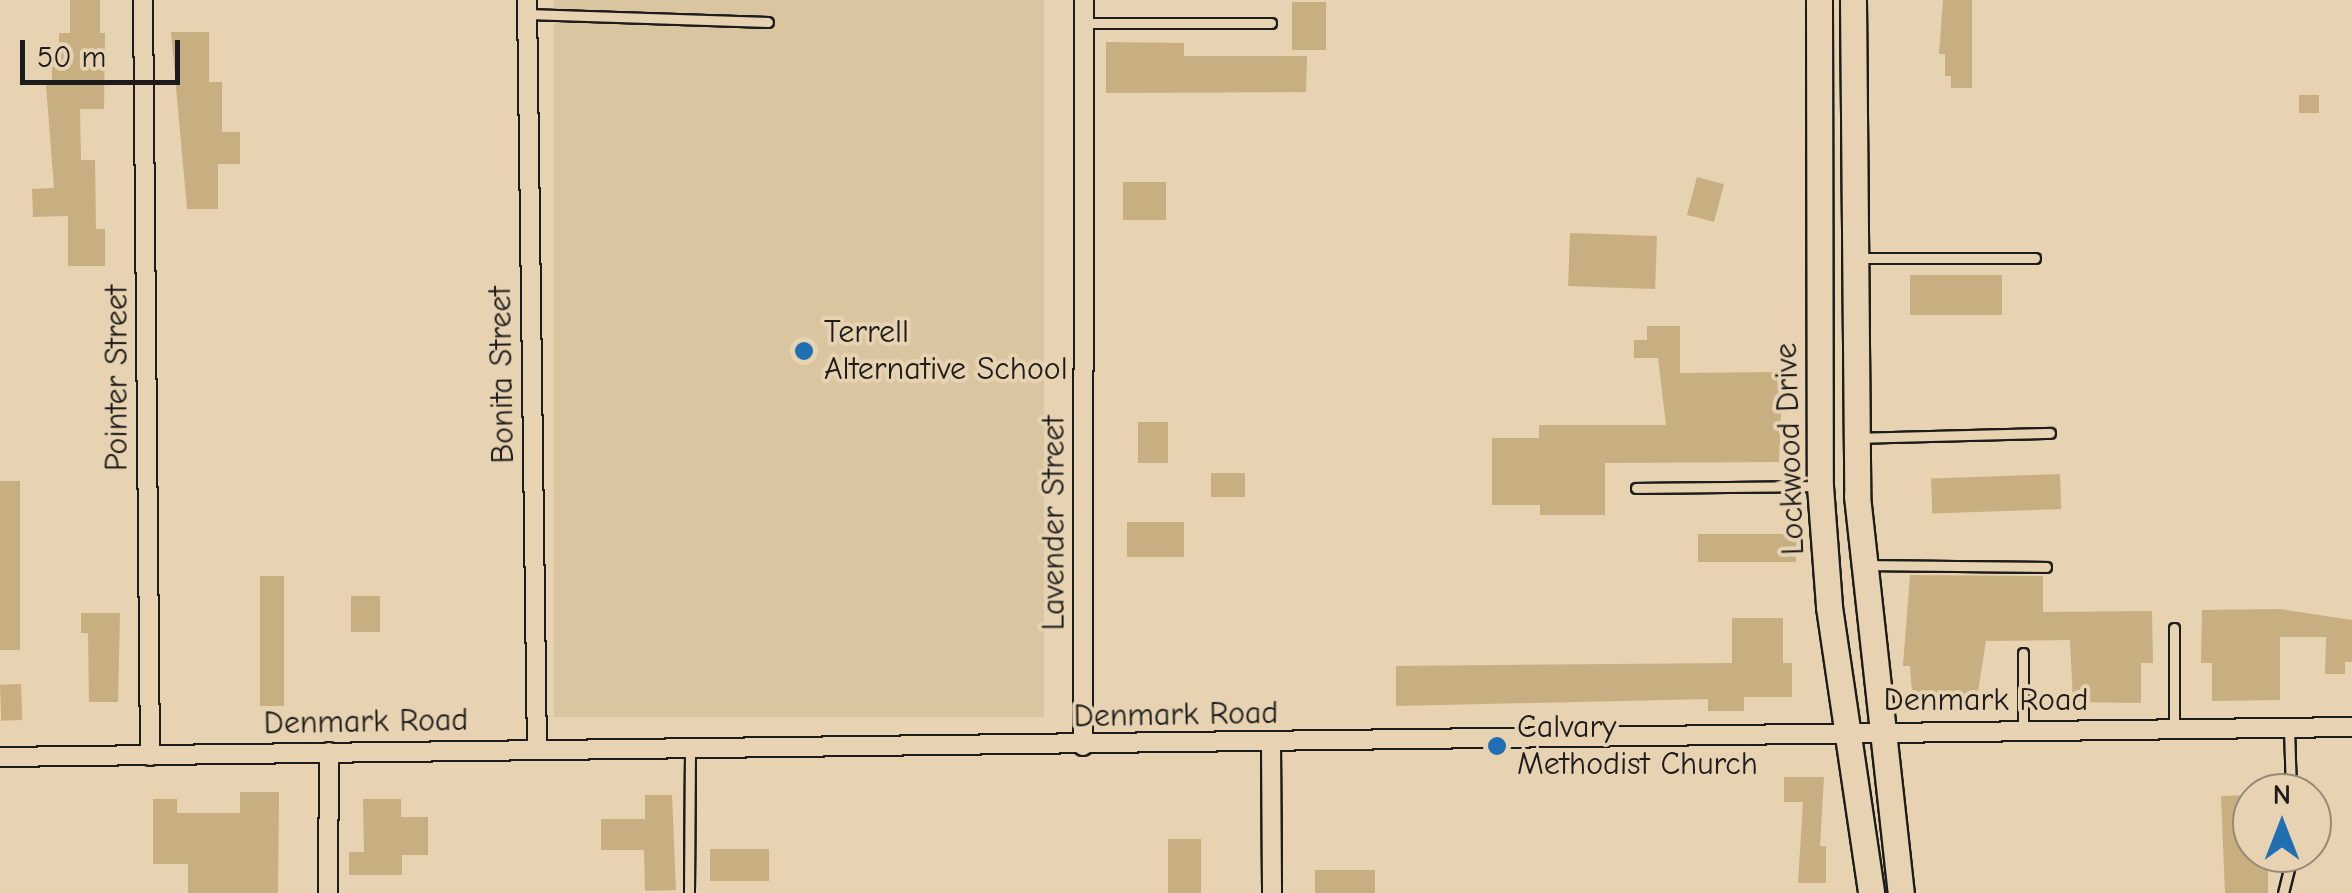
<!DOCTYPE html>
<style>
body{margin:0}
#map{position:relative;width:2352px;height:893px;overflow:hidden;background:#e7d2b1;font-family:"Comic Neue",sans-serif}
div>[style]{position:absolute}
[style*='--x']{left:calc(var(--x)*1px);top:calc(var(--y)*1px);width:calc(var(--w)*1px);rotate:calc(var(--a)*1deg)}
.built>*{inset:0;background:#d9c5a0;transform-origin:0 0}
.building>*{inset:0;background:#c7af82;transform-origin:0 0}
.roads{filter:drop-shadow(2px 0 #1c1c1c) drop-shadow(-2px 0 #1c1c1c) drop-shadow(0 2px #1c1c1c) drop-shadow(0 -2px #1c1c1c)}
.service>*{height:9px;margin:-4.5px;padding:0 4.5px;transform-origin:4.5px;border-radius:4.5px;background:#e7d2b1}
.minor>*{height:18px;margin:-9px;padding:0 9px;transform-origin:9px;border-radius:9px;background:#e7d2b1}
.secondary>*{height:25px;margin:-12.5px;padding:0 12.5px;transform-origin:12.5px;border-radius:12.5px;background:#e7d2b1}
.dots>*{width:28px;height:28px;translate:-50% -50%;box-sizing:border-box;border:5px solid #e7d2b1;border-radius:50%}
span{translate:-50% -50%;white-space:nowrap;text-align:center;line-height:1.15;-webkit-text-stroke:8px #e7d2b1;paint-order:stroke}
.poi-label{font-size:32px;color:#1c1c1c}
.left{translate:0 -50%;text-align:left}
.street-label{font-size:32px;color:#1c1c1c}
.north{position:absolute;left:2232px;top:773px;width:100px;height:100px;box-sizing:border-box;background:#e7d2b1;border:2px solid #968975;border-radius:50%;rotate:0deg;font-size:28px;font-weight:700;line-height:40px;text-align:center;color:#1c1c1c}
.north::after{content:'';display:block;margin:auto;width:35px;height:45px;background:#1f6fb2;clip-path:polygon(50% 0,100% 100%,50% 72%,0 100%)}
.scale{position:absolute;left:20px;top:40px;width:160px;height:45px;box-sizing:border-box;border:5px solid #1c1c1c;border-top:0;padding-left:12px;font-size:30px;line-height:35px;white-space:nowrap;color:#1c1c1c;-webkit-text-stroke:8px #e7d2b1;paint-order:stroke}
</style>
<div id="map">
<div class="built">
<div style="left:554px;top:0;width:490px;height:717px"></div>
</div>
<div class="building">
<div style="clip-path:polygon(70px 0,100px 0,100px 33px,105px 33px,104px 109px,80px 109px,81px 160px,95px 160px,96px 229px,105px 229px,105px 266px,68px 266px,68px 216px,33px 217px,32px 189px,54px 188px,46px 85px,52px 85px,52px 57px,59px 57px,59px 33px,70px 33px)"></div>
<div style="clip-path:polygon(1943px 0,1972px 0,1972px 88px,1951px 88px,1951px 76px,1945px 76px,1945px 54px,1939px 54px)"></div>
<div style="left:1292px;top:2px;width:34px;height:48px"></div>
<div style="clip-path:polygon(171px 32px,209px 32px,209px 82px,222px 82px,222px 132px,240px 132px,240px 164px,218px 164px,218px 209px,187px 209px)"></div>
<div style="clip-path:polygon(1106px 42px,1184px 43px,1184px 56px,1307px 56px,1306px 92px,1106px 93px)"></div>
<div style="left:2299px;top:95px;width:20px;height:18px"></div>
<div style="left:1697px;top:177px;width:28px;height:39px;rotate:15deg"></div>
<div style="left:1123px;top:182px;width:43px;height:38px"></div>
<div style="left:1570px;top:233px;width:87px;height:53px;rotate:2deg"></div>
<div style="left:2002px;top:275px;width:40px;height:92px;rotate:90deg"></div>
<div style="clip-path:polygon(1647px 326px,1680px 326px,1680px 373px,1783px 372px,1779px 462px,1605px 463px,1605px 515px,1540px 515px,1540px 505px,1492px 505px,1492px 438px,1539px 438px,1539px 425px,1666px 425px,1658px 358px,1634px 358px,1634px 340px,1647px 340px)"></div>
<div style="left:1138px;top:422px;width:30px;height:41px"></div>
<div style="left:1211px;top:473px;width:34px;height:24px"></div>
<div style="left:2060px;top:474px;width:35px;height:129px;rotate:88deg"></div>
<div style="left:0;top:481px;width:20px;height:169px"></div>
<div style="left:1127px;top:522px;width:57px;height:35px"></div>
<div style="left:1796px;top:534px;width:28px;height:98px;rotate:90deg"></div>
<div style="clip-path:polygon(1910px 575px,2043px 576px,2043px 612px,2152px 611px,2153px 663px,2141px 663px,2141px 703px,2073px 702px,2070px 640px,1986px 641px,1976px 704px,1913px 704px,1910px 666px,1903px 666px)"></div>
<div style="left:260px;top:576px;width:24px;height:130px"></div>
<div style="left:351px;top:596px;width:29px;height:36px"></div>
<div style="clip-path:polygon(2280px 609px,2352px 620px,2352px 662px,2345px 662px,2345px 674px,2325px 674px,2326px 637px,2280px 637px,2280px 700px,2212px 701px,2212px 663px,2201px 663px,2202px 610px)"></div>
<div style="clip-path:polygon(81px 613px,120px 613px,118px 702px,89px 702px,88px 633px,81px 633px)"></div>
<div style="clip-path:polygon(1732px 618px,1783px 618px,1783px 663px,1792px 663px,1792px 697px,1744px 697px,1744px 711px,1708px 711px,1708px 699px,1396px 706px,1396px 666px,1732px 663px)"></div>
<div style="left:21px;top:684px;width:36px;height:21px;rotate:88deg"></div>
<div style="clip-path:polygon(1784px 777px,1824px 777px,1820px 846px,1826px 846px,1826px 883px,1798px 883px,1803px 802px,1784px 802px)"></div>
<div style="clip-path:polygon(240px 792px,279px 792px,278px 893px,188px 893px,188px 864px,153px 864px,153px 799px,177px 799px,177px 813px,240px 813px)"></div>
<div style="clip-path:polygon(645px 795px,672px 795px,676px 890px,645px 891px,644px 850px,601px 850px,601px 819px,645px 819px)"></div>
<div style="clip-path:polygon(2252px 795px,2252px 857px,2268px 857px,2268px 893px,2225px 893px,2221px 796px)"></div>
<div style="clip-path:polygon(363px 799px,401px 799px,401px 817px,428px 817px,428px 855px,402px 855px,402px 875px,349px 875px,349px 852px,364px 852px)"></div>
<div style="left:1168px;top:839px;width:33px;height:54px"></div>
<div style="left:710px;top:849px;width:59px;height:32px"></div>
<div style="left:1315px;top:870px;width:60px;height:23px"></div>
</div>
<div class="roads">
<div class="service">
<div style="--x:527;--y:14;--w:241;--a:1.9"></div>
<div style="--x:1085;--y:23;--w:186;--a:0"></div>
<div style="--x:1857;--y:258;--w:178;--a:0"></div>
<div style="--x:1858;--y:438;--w:192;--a:-1.5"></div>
<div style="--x:1636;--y:488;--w:182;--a:-0.6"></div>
<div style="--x:1866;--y:565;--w:180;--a:0.6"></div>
<div style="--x:2174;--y:628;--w:101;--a:90"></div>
<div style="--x:2023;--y:653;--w:77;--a:90"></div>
<div style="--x:2289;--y:728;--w:65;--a:88.2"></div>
<div style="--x:689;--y:893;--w:144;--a:-89.6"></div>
<div style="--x:2283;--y:893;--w:41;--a:-76"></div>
</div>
<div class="minor">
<div style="--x:143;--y:0;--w:756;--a:89.47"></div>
<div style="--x:527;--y:0;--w:750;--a:89.24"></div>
<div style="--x:1271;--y:745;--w:148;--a:89.6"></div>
<div style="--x:1083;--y:746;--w:746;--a:-89.92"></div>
<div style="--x:0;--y:757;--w:2352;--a:-0.73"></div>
<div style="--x:328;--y:893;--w:141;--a:-89.6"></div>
</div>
<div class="secondary">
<div style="--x:1819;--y:0;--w:486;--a:89.9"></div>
<div style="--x:1820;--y:486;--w:121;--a:85.7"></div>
<div style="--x:1829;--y:607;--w:289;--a:81.6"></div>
<div style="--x:1853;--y:0;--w:496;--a:89.5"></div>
<div style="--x:1857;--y:496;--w:399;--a:83.7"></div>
</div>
</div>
<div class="dots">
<div style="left:804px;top:351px;background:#1f6fb2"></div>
<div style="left:1497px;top:746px;background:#1f6fb2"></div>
</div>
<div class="poi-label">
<span class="left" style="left:824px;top:351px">Terrell<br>Alternative School</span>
<span class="left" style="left:1517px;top:746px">Calvary<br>Methodist Church</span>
</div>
<div class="street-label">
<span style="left:502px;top:375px;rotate:-91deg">Bonita Street</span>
<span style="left:117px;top:378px;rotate:-90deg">Pointer Street</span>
<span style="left:1790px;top:449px;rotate:-92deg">Lockwood Drive</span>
<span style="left:1054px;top:523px;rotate:-90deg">Lavender Street</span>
<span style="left:1986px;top:700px">Denmark Road</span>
<span style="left:1176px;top:715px;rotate:-1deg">Denmark Road</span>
<span style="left:366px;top:722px;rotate:-1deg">Denmark Road</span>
</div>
<div class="north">N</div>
<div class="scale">50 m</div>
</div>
